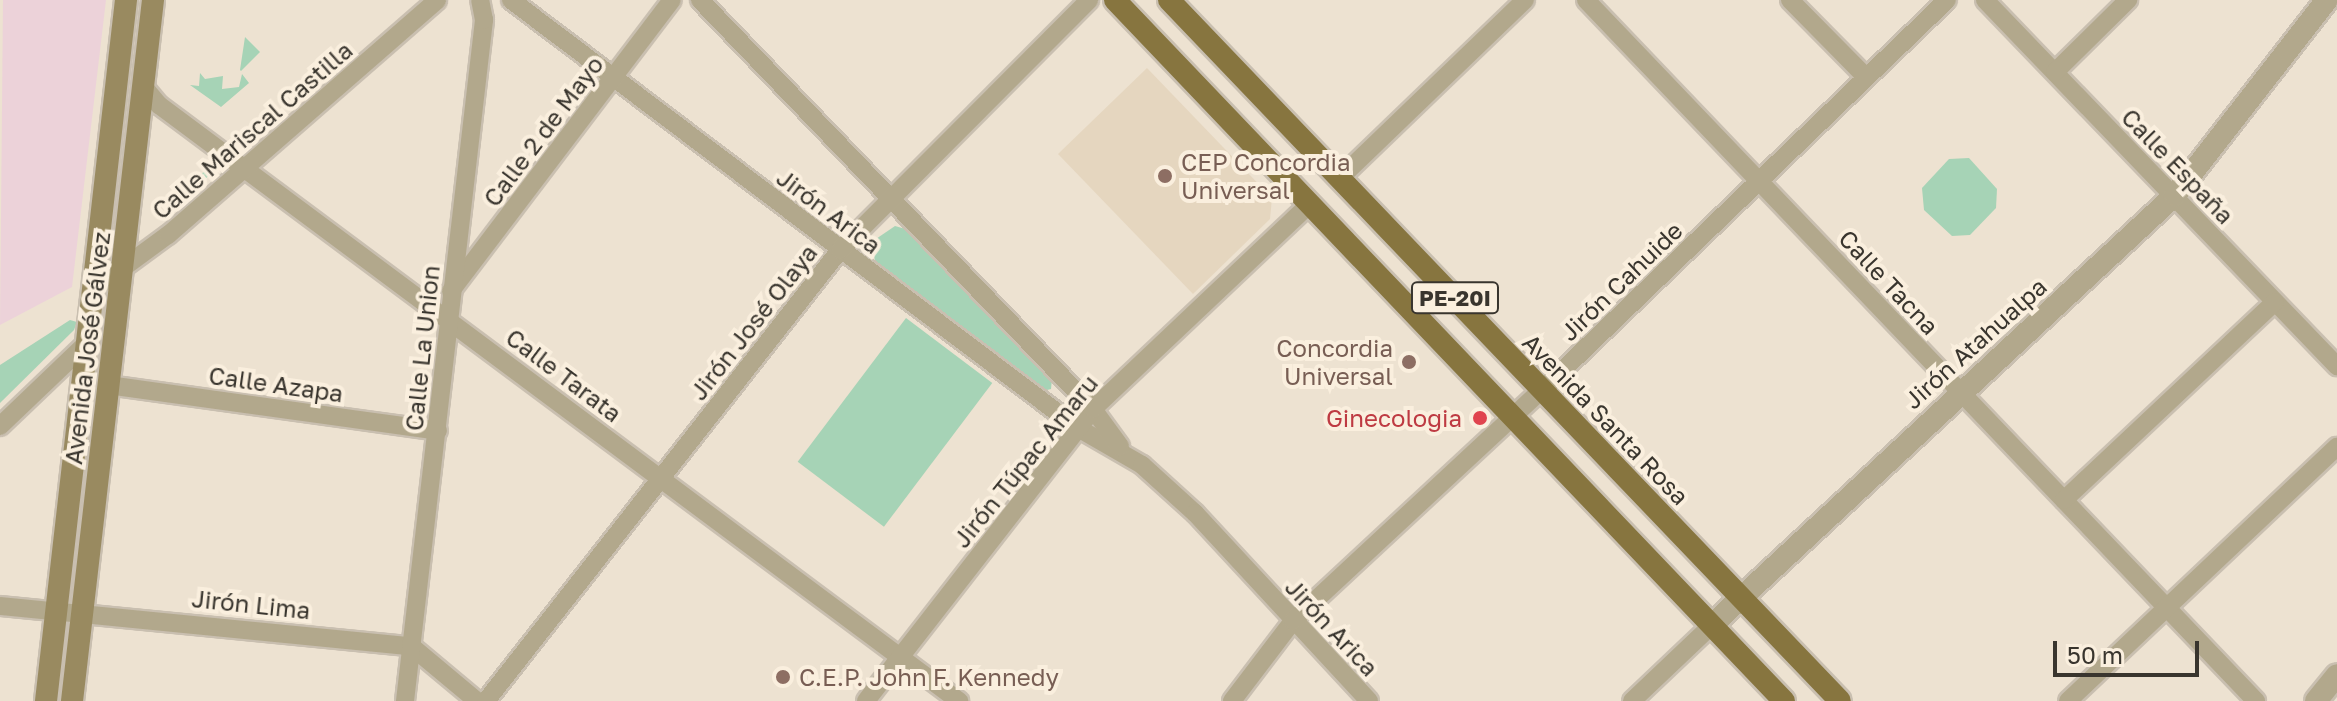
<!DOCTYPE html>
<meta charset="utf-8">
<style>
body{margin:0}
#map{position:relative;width:2337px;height:701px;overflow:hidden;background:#ede2d1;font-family:"Golos Text",sans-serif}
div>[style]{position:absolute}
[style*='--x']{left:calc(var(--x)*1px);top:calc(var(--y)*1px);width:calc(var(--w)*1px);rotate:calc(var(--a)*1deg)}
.built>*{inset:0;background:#e5d6bf}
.industrial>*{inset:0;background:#ecd2d9}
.green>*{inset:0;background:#a6d3b6;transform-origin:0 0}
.roads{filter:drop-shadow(2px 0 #c9bfb0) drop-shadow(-2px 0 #c9bfb0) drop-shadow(0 2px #c9bfb0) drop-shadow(0 -2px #c9bfb0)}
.minor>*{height:18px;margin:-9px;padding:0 9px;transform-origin:9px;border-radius:9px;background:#b2a88c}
.tertiary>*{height:22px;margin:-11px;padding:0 11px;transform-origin:11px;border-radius:11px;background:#b2a88c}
.secondary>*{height:22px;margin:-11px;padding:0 11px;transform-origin:11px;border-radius:11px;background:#998a60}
.primary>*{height:22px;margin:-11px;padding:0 11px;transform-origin:11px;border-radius:11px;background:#87753f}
.dots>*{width:22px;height:22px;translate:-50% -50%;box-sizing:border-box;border:4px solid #faefde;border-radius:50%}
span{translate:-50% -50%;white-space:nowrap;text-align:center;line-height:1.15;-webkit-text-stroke:8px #faefde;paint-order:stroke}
.shield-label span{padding:2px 6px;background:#faefde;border:2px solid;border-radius:6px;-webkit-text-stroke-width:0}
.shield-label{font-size:22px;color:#39352e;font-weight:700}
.street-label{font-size:24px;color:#39352e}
.education-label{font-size:24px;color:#785e54}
.left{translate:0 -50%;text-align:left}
.right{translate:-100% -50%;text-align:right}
.health-label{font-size:24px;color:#be3a42}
.scale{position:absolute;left:2053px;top:641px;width:146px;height:36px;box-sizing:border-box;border:4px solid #39352e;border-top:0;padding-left:10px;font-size:24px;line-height:28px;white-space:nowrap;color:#39352e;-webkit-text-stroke:6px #faefde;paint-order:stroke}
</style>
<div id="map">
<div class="built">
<div style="clip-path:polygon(1147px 68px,1272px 198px,1270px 219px,1193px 294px,1058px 154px)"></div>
</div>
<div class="industrial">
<div style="clip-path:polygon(3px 0,106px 0,72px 287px,0 325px)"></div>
</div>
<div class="green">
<div style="clip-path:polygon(245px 37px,260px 52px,241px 71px,240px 70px)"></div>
<div style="clip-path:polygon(200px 73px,205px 79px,223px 76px,222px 89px,239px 87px,242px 74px,249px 83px,221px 107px,190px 85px,199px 86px)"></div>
<div style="clip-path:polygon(1969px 158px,1997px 189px,1996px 208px,1970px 235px,1952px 236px,1924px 210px,1922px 188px,1949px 159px)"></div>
<div style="clip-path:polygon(206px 170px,210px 175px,177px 201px,177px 195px)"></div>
<div style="clip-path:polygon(895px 226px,909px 230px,1052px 379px,1051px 389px,1043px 391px,875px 264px,873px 241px)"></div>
<div style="left:906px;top:318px;width:108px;height:180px;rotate:37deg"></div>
<div style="clip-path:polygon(70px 320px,77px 322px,74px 330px,0 403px,0 365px)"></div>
</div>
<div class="roads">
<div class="minor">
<div style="--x:511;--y:0;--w:710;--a:37.05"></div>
<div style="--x:1078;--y:428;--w:74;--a:30"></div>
<div style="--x:1142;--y:465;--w:72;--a:42.2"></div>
<div style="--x:1195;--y:513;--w:256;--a:47.2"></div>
<div style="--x:700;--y:0;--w:567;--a:46.14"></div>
<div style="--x:1093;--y:409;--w:46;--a:53.9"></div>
<div style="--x:1586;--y:0;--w:970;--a:46.3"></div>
<div style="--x:1790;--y:0;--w:108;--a:45.4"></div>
<div style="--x:1985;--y:0;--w:508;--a:46.12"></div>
<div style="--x:2055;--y:72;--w:103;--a:-44.6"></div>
<div style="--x:143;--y:86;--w:25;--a:50"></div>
<div style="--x:159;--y:105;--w:998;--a:36.69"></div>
<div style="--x:1339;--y:179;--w:258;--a:-43.9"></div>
<div style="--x:93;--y:290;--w:93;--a:-36.3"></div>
<div style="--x:168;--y:235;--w:357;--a:-41.1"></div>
<div style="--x:451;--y:291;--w:365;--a:-52.8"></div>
<div style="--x:108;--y:385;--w:333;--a:7.9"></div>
<div style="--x:0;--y:426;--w:120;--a:-43.7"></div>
<div style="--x:2064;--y:500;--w:289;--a:-43.2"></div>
<div style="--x:0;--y:606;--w:413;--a:5.6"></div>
<div style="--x:411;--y:646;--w:86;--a:39.8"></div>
<div style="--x:405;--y:701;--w:686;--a:-83.38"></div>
<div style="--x:484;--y:20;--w:20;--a:-101"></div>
<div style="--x:486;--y:701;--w:573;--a:-51.87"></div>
<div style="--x:840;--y:250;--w:353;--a:-45.1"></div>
<div style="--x:866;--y:701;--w:370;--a:-52.1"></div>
<div style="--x:1093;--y:409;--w:299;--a:-43.4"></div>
<div style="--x:1232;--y:701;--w:101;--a:-52.7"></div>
<div style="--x:1293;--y:621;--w:340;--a:-42.9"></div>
<div style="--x:1542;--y:390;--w:562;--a:-43.92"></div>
<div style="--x:1632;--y:701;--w:110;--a:-43.5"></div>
<div style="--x:2068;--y:701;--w:370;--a:-43.4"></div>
</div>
<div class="tertiary">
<div style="--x:1712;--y:625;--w:632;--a:-42.88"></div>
<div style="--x:2175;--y:195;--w:247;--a:-52.1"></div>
<div style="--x:2316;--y:701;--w:33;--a:-51"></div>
</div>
<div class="secondary">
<div style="--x:46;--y:701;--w:706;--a:-83.49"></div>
<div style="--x:72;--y:701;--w:706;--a:-83.41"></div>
</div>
<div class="primary">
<div style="--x:1115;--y:0;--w:969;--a:46.34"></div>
<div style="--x:1169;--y:0;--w:970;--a:46.25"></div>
</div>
</div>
<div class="dots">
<div style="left:1165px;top:176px;background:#8d6e63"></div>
<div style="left:1409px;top:362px;background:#8d6e63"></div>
<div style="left:1480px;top:418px;background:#e0444e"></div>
<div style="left:783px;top:677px;background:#8d6e63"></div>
</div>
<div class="shield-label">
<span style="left:1455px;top:298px">PE-20I</span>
</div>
<div class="street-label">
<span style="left:252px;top:130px;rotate:-41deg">Calle Mariscal Castilla</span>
<span style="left:543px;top:131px;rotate:-53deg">Calle 2 de Mayo</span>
<span style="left:2178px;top:166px;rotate:46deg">Calle España</span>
<span style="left:829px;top:211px;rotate:37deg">Jirón Arica</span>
<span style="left:1621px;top:281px;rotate:-44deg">Jirón Cahuide</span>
<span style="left:1889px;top:282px;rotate:47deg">Calle Tacna</span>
<span style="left:753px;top:322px;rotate:-52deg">Jirón José Olaya</span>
<span style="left:1975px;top:343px;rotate:-42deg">Jirón Atahualpa</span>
<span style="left:87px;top:348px;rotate:-83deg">Avenida José Gálvez</span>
<span style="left:422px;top:348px;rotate:-84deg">Calle La Union</span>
<span style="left:564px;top:375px;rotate:37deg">Calle Tarata</span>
<span style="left:276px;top:384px;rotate:8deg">Calle Azapa</span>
<span style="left:1606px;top:419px;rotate:46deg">Avenida Santa Rosa</span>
<span style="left:1025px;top:461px;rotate:-51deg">Jirón Túpac Amaru</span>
<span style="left:251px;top:604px;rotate:6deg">Jirón Lima</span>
<span style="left:1332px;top:627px;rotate:47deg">Jirón Arica</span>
</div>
<div class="education-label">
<span class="left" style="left:1181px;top:176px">CEP Concordia<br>Universal</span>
<span class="right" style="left:1393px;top:362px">Concordia<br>Universal</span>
<span class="left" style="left:799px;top:677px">C.E.P. John F. Kennedy</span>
</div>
<div class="health-label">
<span class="right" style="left:1462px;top:418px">Ginecologia</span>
</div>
<div class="scale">50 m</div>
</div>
